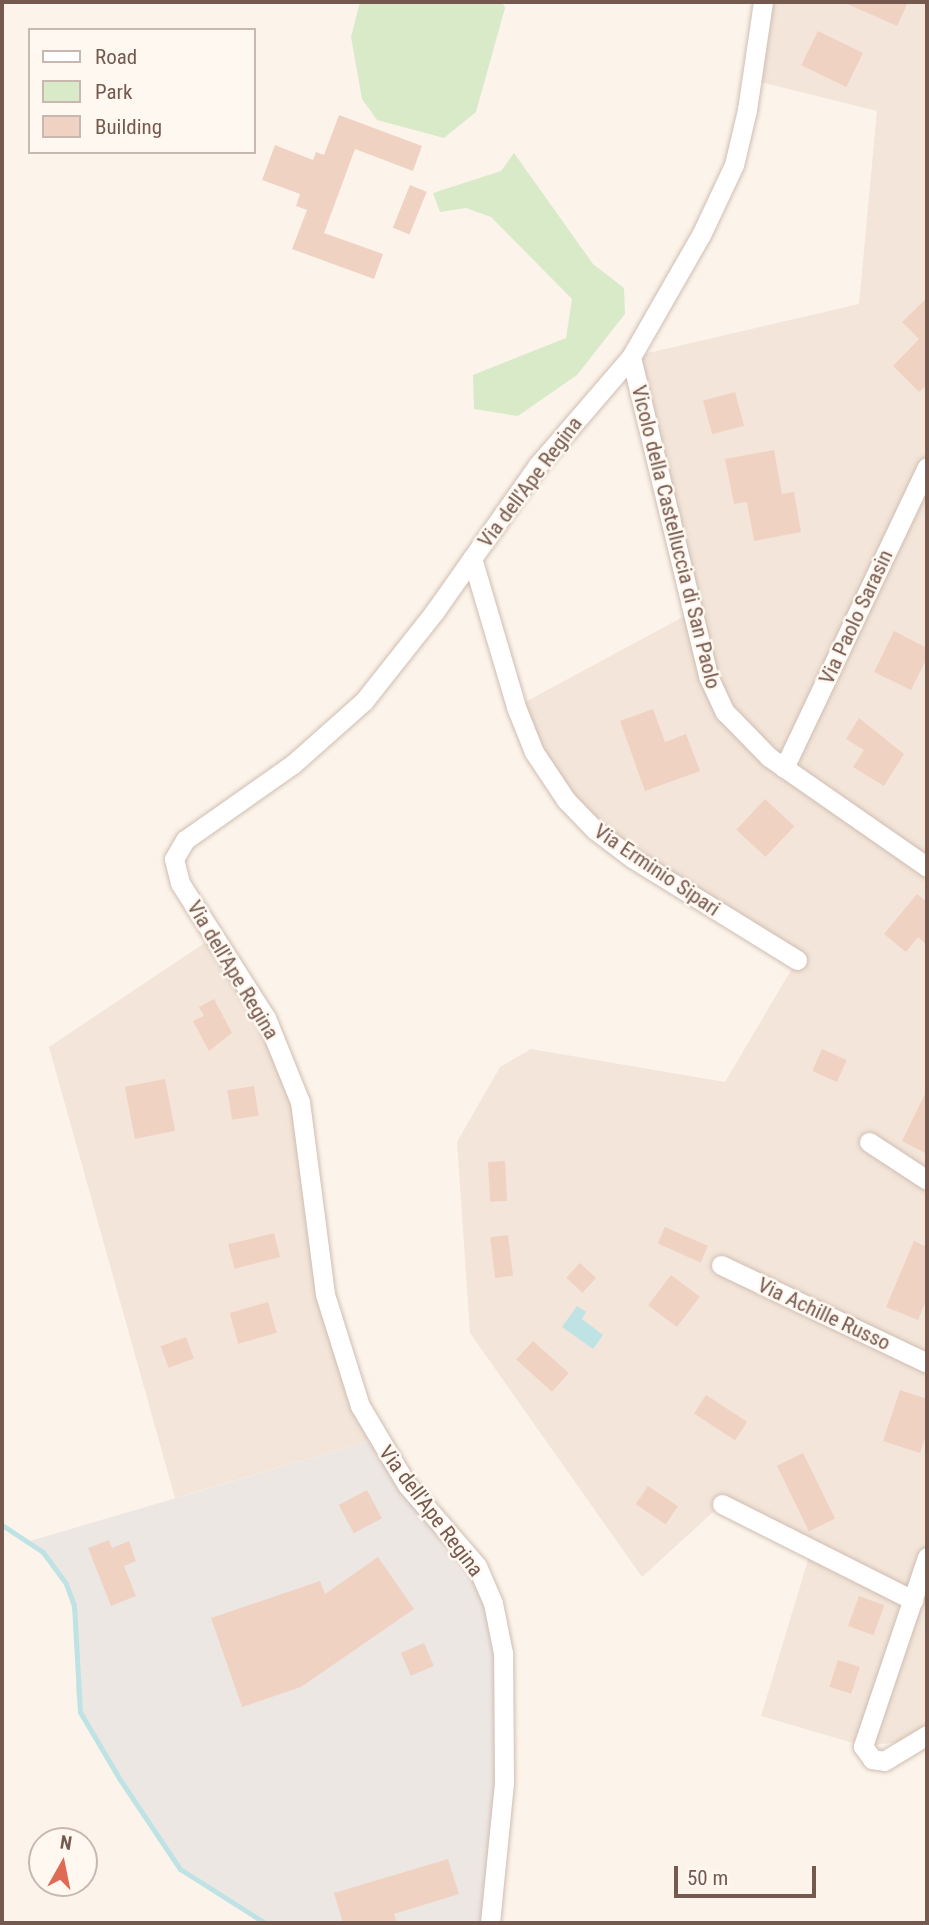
<!DOCTYPE html>
<style>
body{margin:0}
#map{position:relative;width:929px;height:1925px;overflow:hidden;background:#fcf4ea;font-family:"Roboto Condensed",sans-serif}
div>[style]{position:absolute}
.residential>*{inset:0;background:#f3e5d9}
.industrial>*{inset:0;background:#ede7e3}
.green>*{inset:0;background:#d8eac8}
.water>*{inset:0;background:#bfe2e5}
.stream>*{height:5px;margin:-2.5px;padding:0 2.5px;transform-origin:2.5px;border-radius:2.5px;background:#bfe2e5}
.building>*{inset:0;background:#f0d2c3;transform-origin:0 0}
.roads{filter:drop-shadow(0 0 2px #d0bdb2) drop-shadow(0 0 2px #d0bdb2)}
.street>*{height:19px;margin:-9.5px;padding:0 9.5px;transform-origin:9.5px;border-radius:9.5px;background:#fff}
span{translate:-50% -50%;white-space:nowrap;text-align:center;line-height:1.15;-webkit-text-stroke:5px #fef8f1;paint-order:stroke}
.street-label{font-size:21px;color:#76594e}
.frame{position:absolute;inset:0;border:4px solid #76594e;pointer-events:none}
.legend{position:absolute;left:28px;top:28px;width:228px;height:126px;box-sizing:border-box;background:#fef8f1;border:2px solid #c8b8b0;margin:0;padding:9px 12px;list-style:none;font-size:21px;color:#76594e}
.legend li{display:flex;align-items:center;gap:14px;height:35px}
.legend b{width:35px;border:2px solid #c8b8b0}
.north{position:absolute;left:28px;top:1827px;width:70px;height:70px;box-sizing:border-box;background:#fef8f1;border:2px solid #c8b8b0;border-radius:50%;rotate:9deg;font-size:19px;font-weight:700;line-height:28px;text-align:center;color:#76594e}
.north::after{content:'';display:block;margin:auto;width:24px;height:32px;background:#e06b55;clip-path:polygon(50% 0,100% 100%,50% 72%,0 100%)}
.scale{position:absolute;left:674px;top:1866px;width:142px;height:32px;box-sizing:border-box;border:4px solid #76594e;border-top:0;padding-left:9px;font-size:21px;line-height:24px;white-space:nowrap;color:#76594e;-webkit-text-stroke:5px #fef8f1;paint-order:stroke}
</style>
<div id="map">
<div class="residential">
<div style="clip-path:polygon(763px 2px,927px 2px,927px 1745px,919px 1740px,863px 1746px,761px 1716px,811px 1550px,722px 1504px,642px 1577px,470px 1333px,457px 1142px,500px 1067px,531px 1049px,725px 1082px,797px 960px,575px 811px,516px 707px,692px 612px,631px 357px,859px 304px,877px 111px,752px 80px)"></div>
<div style="clip-path:polygon(215px 936px,281px 1052px,317px 1240px,376px 1439px,175px 1498px,49px 1047px)"></div>
</div>
<div class="industrial">
<div style="clip-path:polygon(376px 1439px,469px 1555px,504px 1674px,492px 1923px,263px 1923px,180px 1869px,80px 1712px,76px 1692px,77px 1630px,66px 1584px,30px 1541px)"></div>
</div>
<div class="green">
<div style="clip-path:polygon(360px 2px,502px 2px,505px 8px,476px 112px,444px 138px,377px 120px,362px 99px,351px 37px)"></div>
<div style="clip-path:polygon(514px 153px,593px 264px,624px 288px,625px 314px,577px 375px,518px 416px,474px 409px,473px 375px,566px 338px,572px 299px,491px 217px,466px 208px,440px 212px,433px 193px,501px 171px)"></div>
</div>
<div class="water">
<div style="clip-path:polygon(577px 1306px,586px 1312px,582px 1319px,603px 1335px,593px 1349px,562px 1327px)"></div>
</div>
<div class="stream">
<div style="left:2px;top:1525px;width:49px;rotate:33.4deg"></div>
<div style="left:43px;top:1552px;width:39px;rotate:54deg"></div>
<div style="left:66px;top:1584px;width:22px;rotate:69deg"></div>
<div style="left:74px;top:1605px;width:107px;rotate:86.8deg"></div>
<div style="left:80px;top:1712px;width:77px;rotate:59.4deg"></div>
<div style="left:119px;top:1778px;width:110px;rotate:56.2deg"></div>
<div style="left:180px;top:1869px;width:101px;rotate:32.4deg"></div>
</div>
<div class="building">
<div style="clip-path:polygon(843px 2px,908px 2px,897px 26px)"></div>
<div style="left:818px;top:31px;width:50px;height:38px;rotate:26deg"></div>
<div style="clip-path:polygon(339px 115px,422px 146px,413px 171px,355px 149px,324px 233px,383px 254px,374px 279px,292px 249px,307px 210px,296px 206px,300px 194px,262px 180px,275px 145px,313px 160px,316px 152px,324px 155px)"></div>
<div style="left:410px;top:185px;width:18px;height:46px;rotate:22deg"></div>
<div style="clip-path:polygon(927px 298px,927px 385px,919px 392px,893px 366px,919px 339px,902px 322px)"></div>
<div style="left:735px;top:392px;width:35px;height:33px;rotate:75deg"></div>
<div style="clip-path:polygon(774px 450px,782px 494px,794px 492px,801px 532px,754px 541px,747px 502px,734px 504px,725px 459px)"></div>
<div style="clip-path:polygon(894px 631px,927px 648px,927px 658px,911px 690px,874px 672px)"></div>
<div style="clip-path:polygon(653px 709px,665px 742px,686px 734px,700px 771px,645px 791px,620px 721px)"></div>
<div style="clip-path:polygon(859px 718px,904px 754px,884px 786px,853px 767px,864px 750px,846px 739px)"></div>
<div style="left:765px;top:799px;width:40px;height:42px;rotate:43deg"></div>
<div style="clip-path:polygon(917px 894px,927px 902px,927px 945px,918px 937px,906px 952px,884px 934px)"></div>
<div style="clip-path:polygon(214px 999px,232px 1033px,209px 1051px,193px 1021px,204px 1016px,199px 1007px)"></div>
<div style="left:822px;top:1049px;width:27px;height:24px;rotate:24deg"></div>
<div style="left:165px;top:1079px;width:53px;height:41px;rotate:79deg"></div>
<div style="left:254px;top:1086px;width:30px;height:27px;rotate:81deg"></div>
<div style="clip-path:polygon(927px 1090px,927px 1154px,902px 1141px)"></div>
<div style="left:505px;top:1161px;width:40px;height:17px;rotate:87deg"></div>
<div style="left:665px;top:1227px;width:47px;height:18px;rotate:24deg"></div>
<div style="left:274px;top:1233px;width:25px;height:47px;rotate:76deg"></div>
<div style="left:508px;top:1235px;width:41px;height:18px;rotate:83deg"></div>
<div style="clip-path:polygon(914px 1241px,927px 1247px,927px 1298px,918px 1320px,886px 1307px)"></div>
<div style="left:580px;top:1263px;width:22px;height:20px;rotate:43deg"></div>
<div style="left:671px;top:1275px;width:36px;height:38px;rotate:37deg"></div>
<div style="left:268px;top:1302px;width:32px;height:40px;rotate:74deg"></div>
<div style="left:186px;top:1337px;width:23px;height:27px;rotate:70deg"></div>
<div style="left:533px;top:1341px;width:48px;height:25px;rotate:42deg"></div>
<div style="clip-path:polygon(900px 1390px,927px 1399px,927px 1432px,920px 1453px,883px 1441px)"></div>
<div style="left:706px;top:1395px;width:49px;height:22px;rotate:33deg"></div>
<div style="left:803px;top:1453px;width:73px;height:29px;rotate:64deg"></div>
<div style="left:648px;top:1486px;width:36px;height:22px;rotate:34deg"></div>
<div style="left:367px;top:1490px;width:32px;height:32px;rotate:62deg"></div>
<div style="clip-path:polygon(109px 1540px,112px 1548px,129px 1541px,136px 1561px,124px 1566px,136px 1596px,111px 1606px,88px 1548px)"></div>
<div style="clip-path:polygon(378px 1557px,414px 1609px,301px 1687px,242px 1707px,211px 1618px,320px 1581px,325px 1594px)"></div>
<div style="left:859px;top:1596px;width:27px;height:32px;rotate:20deg"></div>
<div style="left:424px;top:1643px;width:25px;height:25px;rotate:67deg"></div>
<div style="left:838px;top:1660px;width:23px;height:28px;rotate:18deg"></div>
<div style="clip-path:polygon(448px 1859px,459px 1894px,394px 1914px,397px 1923px,343px 1923px,334px 1893px)"></div>
</div>
<div class="roads">
<div class="street">
<div style="left:631px;top:357px;width:328px;rotate:76.4deg"></div>
<div style="left:708px;top:676px;width:40px;rotate:65deg"></div>
<div style="left:725px;top:712px;width:63px;rotate:45.6deg"></div>
<div style="left:769px;top:757px;width:193px;rotate:34.8deg"></div>
<div style="left:472px;top:558px;width:155px;rotate:73.5deg"></div>
<div style="left:516px;top:707px;width:48px;rotate:68.2deg"></div>
<div style="left:534px;top:752px;width:58px;rotate:56.3deg"></div>
<div style="left:566px;top:800px;width:42px;rotate:46deg"></div>
<div style="left:595px;top:830px;width:46px;rotate:37.1deg"></div>
<div style="left:632px;top:858px;width:194px;rotate:31.7deg"></div>
<div style="left:784px;top:768px;width:333px;rotate:-64.6deg"></div>
<div style="left:869px;top:1142px;width:69px;rotate:33.2deg"></div>
<div style="left:721px;top:1265px;width:228px;rotate:25.4deg"></div>
<div style="left:722px;top:1504px;width:214px;rotate:26.7deg"></div>
<div style="left:927px;top:1557px;width:200px;rotate:108.7deg"></div>
<div style="left:863px;top:1746px;width:16px;rotate:55deg"></div>
<div style="left:872px;top:1759px;width:12px;rotate:9deg"></div>
<div style="left:884px;top:1761px;width:50px;rotate:-31.2deg"></div>
<div style="left:490px;top:1923px;width:141px;rotate:-84.3deg"></div>
<div style="left:504px;top:1783px;width:130px;rotate:-90.4deg"></div>
<div style="left:503px;top:1653px;width:51px;rotate:-101.3deg"></div>
<div style="left:493px;top:1603px;width:40px;rotate:-113.4deg"></div>
<div style="left:477px;top:1566px;width:107px;rotate:-130.8deg"></div>
<div style="left:407px;top:1485px;width:92px;rotate:-120.7deg"></div>
<div style="left:360px;top:1406px;width:117px;rotate:-107.4deg"></div>
<div style="left:325px;top:1294px;width:194px;rotate:-97.4deg"></div>
<div style="left:300px;top:1102px;width:91px;rotate:-112deg"></div>
<div style="left:266px;top:1018px;width:160px;rotate:-122.5deg"></div>
<div style="left:180px;top:883px;width:25px;rotate:-104deg"></div>
<div style="left:174px;top:859px;width:22px;rotate:-60deg"></div>
<div style="left:185px;top:840px;width:132px;rotate:-35.1deg"></div>
<div style="left:293px;top:764px;width:95px;rotate:-41.6deg"></div>
<div style="left:364px;top:701px;width:115px;rotate:-51.7deg"></div>
<div style="left:435px;top:611px;width:179px;rotate:-54.8deg"></div>
<div style="left:538px;top:465px;width:143px;rotate:-49.3deg"></div>
<div style="left:631px;top:357px;width:141px;rotate:-60.2deg"></div>
<div style="left:701px;top:235px;width:77px;rotate:-64.8deg"></div>
<div style="left:734px;top:165px;width:57px;rotate:-76.7deg"></div>
<div style="left:747px;top:110px;width:109px;rotate:-81.6deg"></div>
</div>
</div>
<div class="street-label">
<span style="left:530px;top:482px;rotate:-53deg">Via dell'Ape Regina</span>
<span style="left:676px;top:537px;rotate:76deg">Vicolo della Castelluccia di San Paolo</span>
<span style="left:856px;top:617px;rotate:-65deg">Via Paolo Sarasin</span>
<span style="left:657px;top:870px;rotate:34deg">Via Erminio Sipari</span>
<span style="left:233px;top:970px;rotate:59deg">Via dell'Ape Regina</span>
<span style="left:824px;top:1314px;rotate:25deg">Via Achille Russo</span>
<span style="left:431px;top:1511px;rotate:53deg">Via dell'Ape Regina</span>
</div>
<div class="frame"></div>
<ul class="legend">
<li><b style="height:9px;background:#fff"></b>Road</li>
<li><b style="height:19px;background:#d8eac8"></b>Park</li>
<li><b style="height:19px;background:#f0d2c3"></b>Building</li>
</ul>
<div class="north">N</div>
<div class="scale">50 m</div>
</div>
